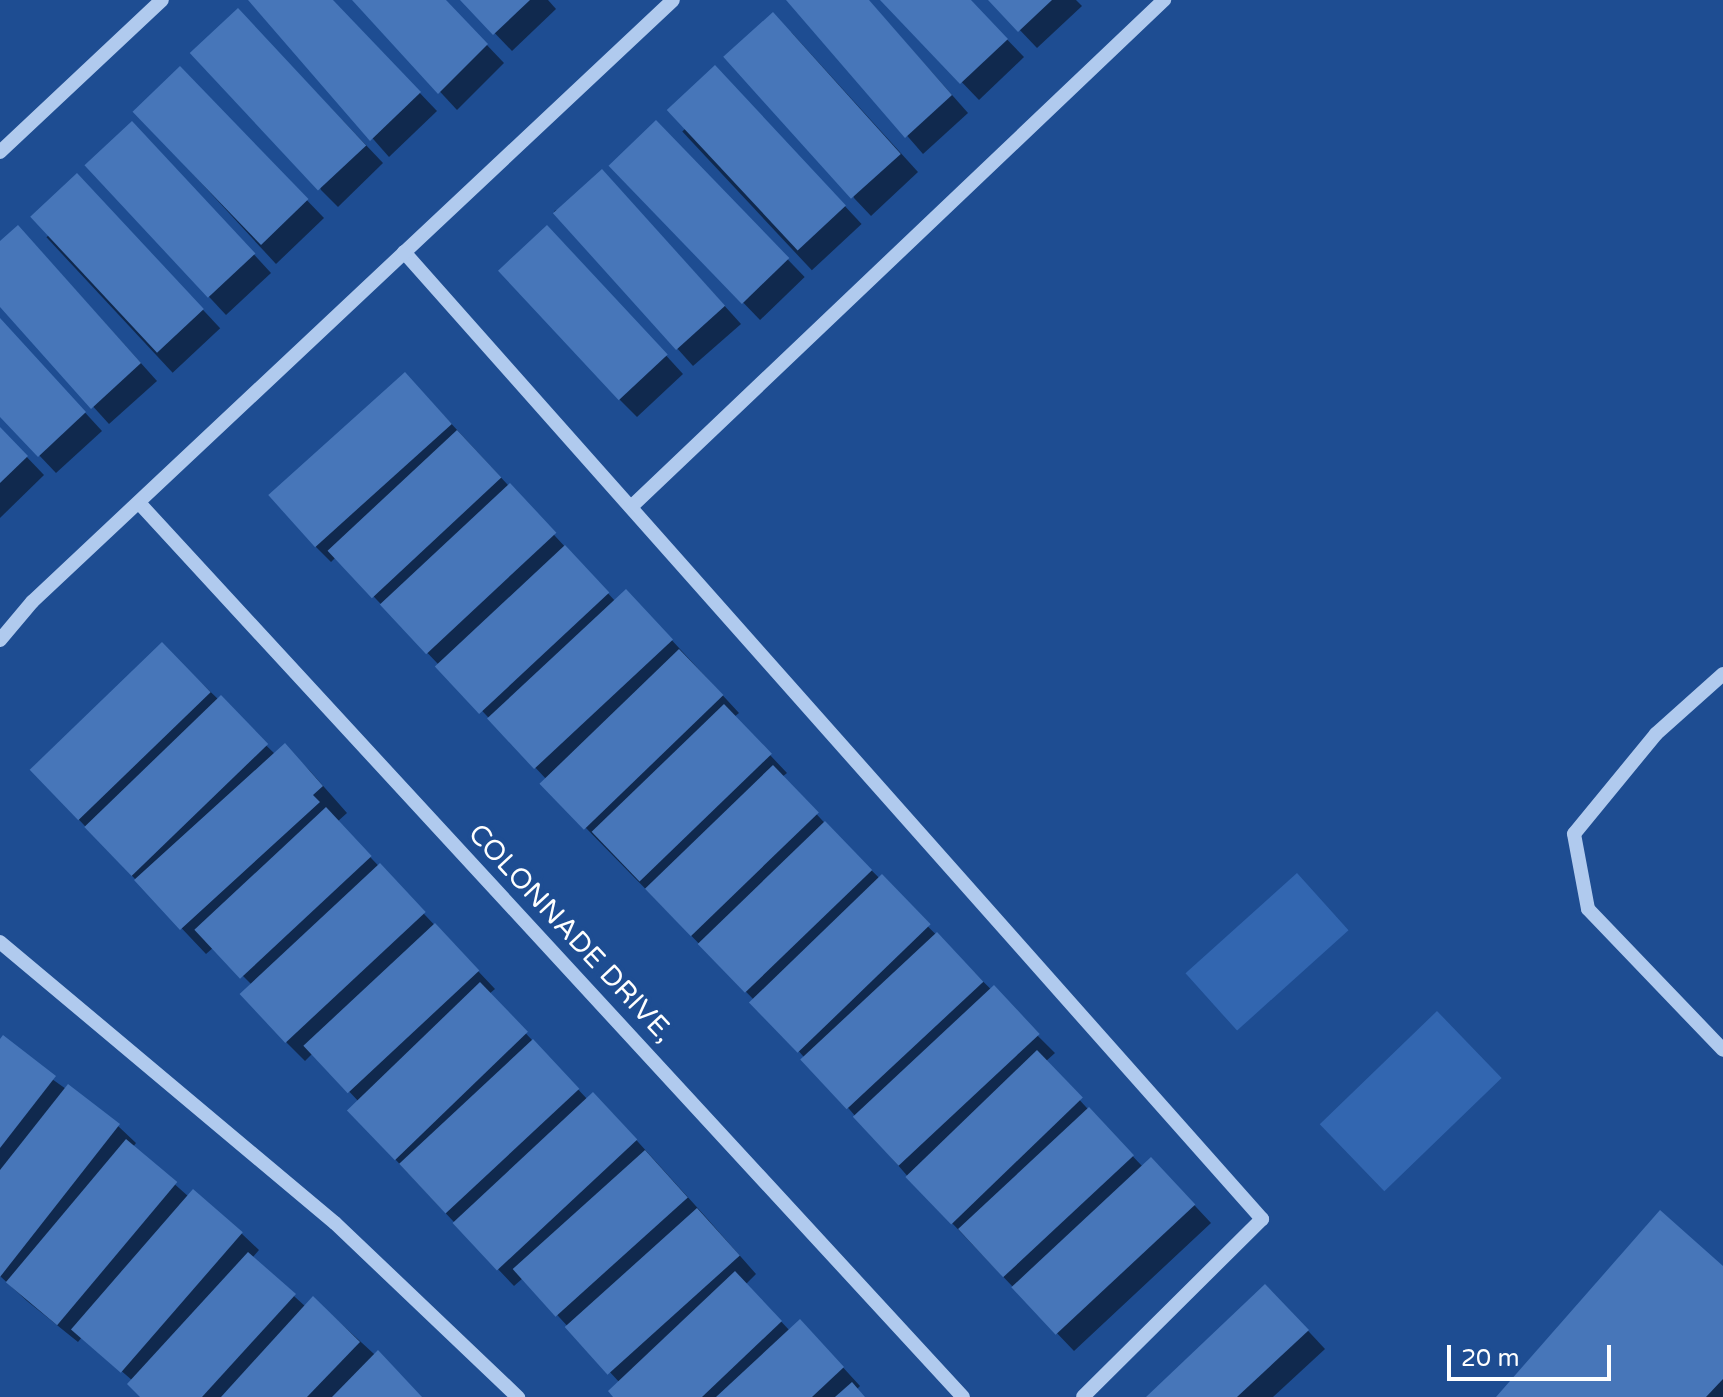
<!DOCTYPE html>
<style>
body{margin:0}
#map{position:relative;width:1723px;height:1397px;overflow:hidden;background:#1e4d92;font-family:"Varela Round",sans-serif}
div>[style]{position:absolute}
.green>*{inset:0;background:#3266b0;transform-origin:0 0}
.shadow>*{inset:0;background:#0007;transform-origin:0 0}
.building>*{inset:0;background:#4776b9;transform-origin:0 0}
.minor>*{height:14px;margin:-7px;padding:0 7px;transform-origin:7px;border-radius:7px;background:#b0caee}
span{translate:-50% -50%;white-space:nowrap;text-align:center;line-height:1.15;-webkit-text-stroke:8px #1e4d92;paint-order:stroke}
.street-label{font-size:28px;color:#fff}
.scale{position:absolute;left:1447px;top:1345px;width:164px;height:36px;box-sizing:border-box;border:4px solid #fff;border-top:0;padding-left:10px;font-size:24px;line-height:28px;white-space:nowrap;color:#fff;-webkit-text-stroke:6px #1e4d92;paint-order:stroke}
</style>
<div id="map">
<div class="green">
<div style="left:1297px;top:873px;width:77px;height:150px;rotate:48deg"></div>
<div style="left:1437px;top:1011px;width:93px;height:163px;rotate:46deg"></div>
</div>
<div class="shadow">
<div style="clip-path:polygon(251px 0,331px 0,437px 111px,389px 157px)"></div>
<div style="clip-path:polygon(355px 0,444px 0,504px 63px,457px 110px)"></div>
<div style="clip-path:polygon(463px 0,548px 0,556px 9px,512px 51px)"></div>
<div style="clip-path:polygon(789px 0,868px 0,968px 113px,923px 154px)"></div>
<div style="clip-path:polygon(883px 0,969px 0,1024px 57px,979px 100px)"></div>
<div style="clip-path:polygon(991px 0,1076px 0,1082px 6px,1037px 48px)"></div>
<div style="clip-path:polygon(255px 28px,383px 163px,338px 207px,321px 190px)"></div>
<div style="clip-path:polygon(791px 32px,918px 172px,871px 216px,854px 198px)"></div>
<div style="left:732px;top:85px;width:190px;height:68px;rotate:47deg"></div>
<div style="clip-path:polygon(197px 86px,324px 218px,276px 264px,135px 111px)"></div>
<div style="left:656px;top:123px;width:214px;height:62px;rotate:46deg"></div>
<div style="clip-path:polygon(150px 141px,271px 273px,226px 315px,86px 165px)"></div>
<div style="clip-path:polygon(619px 189px,741px 324px,693px 366px,554px 211px)"></div>
<div style="left:94px;top:193px;width:185px;height:65px;rotate:47deg"></div>
<div style="clip-path:polygon(0 244px,35px 245px,157px 381px,109px 424px,0 304px)"></div>
<div style="clip-path:polygon(565px 245px,683px 374px,637px 417px,619px 399px)"></div>
<div style="clip-path:polygon(0 320px,102px 431px,56px 473px,0 414px)"></div>
<div style="clip-path:polygon(422px 392px,616px 602px,644px 610px,739px 713px,734px 717px,787px 773px,782px 777px,834px 833px,1055px 1053px,1045px 1062px,1096px 1118px,1143px 1167px,1168px 1177px,1211px 1223px,1074px 1351px,910px 1179px,756px 1002px,543px 784px,547px 780px,438px 664px,336px 557px,331px 562px,313px 544px)"></div>
<div style="clip-path:polygon(0 429px,44px 475px,0 518px)"></div>
<div style="clip-path:polygon(162px 645px,275px 754px,285px 746px,310px 771px,347px 813px,337px 822px,495px 989px,489px 994px,588px 1100px,611px 1112px,704px 1215px,756px 1274px,746px 1284px,790px 1331px,817px 1339px,860px 1386px,856px 1390px,864px 1397px,616px 1397px,620px 1383px,523px 1278px,514px 1286px,497px 1268px,351px 1112px,360px 1103px,313px 1053px,305px 1061px,287px 1043px,253px 986px,214px 947px,206px 954px,31px 769px)"></div>
<div style="clip-path:polygon(0 1042px,118px 1126px,136px 1143px,133px 1147px,189px 1197px,241px 1233px,259px 1250px,252px 1258px,306px 1307px,314px 1299px,421px 1397px,142px 1397px,133px 1381px,82px 1337px,78px 1342px,27px 1301px,0 1276px)"></div>
<div style="clip-path:polygon(1723px 1268px,1723px 1397px,1498px 1397px)"></div>
<div style="clip-path:polygon(1283px 1304px,1325px 1349px,1273px 1397px,1149px 1397px)"></div>
</div>
<div class="building">
<div style="clip-path:polygon(248px 0,333px 0,421px 92px,370px 141px)"></div>
<div style="clip-path:polygon(352px 0,446px 0,488px 44px,438px 94px)"></div>
<div style="clip-path:polygon(460px 0,530px 0,493px 35px)"></div>
<div style="clip-path:polygon(786px 0,869px 0,952px 95px,905px 138px)"></div>
<div style="clip-path:polygon(880px 0,971px 0,1008px 39px,960px 84px)"></div>
<div style="clip-path:polygon(988px 0,1052px 0,1018px 32px)"></div>
<div style="left:238px;top:8px;width:188px;height:66px;rotate:47deg"></div>
<div style="left:773px;top:12px;width:191px;height:67px;rotate:48deg"></div>
<div style="left:715px;top:65px;width:192px;height:66px;rotate:47deg"></div>
<div style="left:180px;top:66px;width:185px;height:66px;rotate:46deg"></div>
<div style="left:656px;top:120px;width:192px;height:66px;rotate:46deg"></div>
<div style="left:132px;top:121px;width:181px;height:65px;rotate:47deg"></div>
<div style="left:602px;top:169px;width:184px;height:66px;rotate:48deg"></div>
<div style="left:77px;top:173px;width:186px;height:64px;rotate:47deg"></div>
<div style="clip-path:polygon(18px 225px,141px 363px,91px 409px,0 307px,0 241px)"></div>
<div style="left:547px;top:225px;width:177px;height:67px;rotate:47deg"></div>
<div style="clip-path:polygon(0 318px,86px 412px,38px 457px,0 417px)"></div>
<div style="left:405px;top:372px;width:70px;height:184px;rotate:48deg"></div>
<div style="clip-path:polygon(0 427px,28px 456px,0 483px)"></div>
<div style="left:457px;top:430px;width:65px;height:177px;rotate:47deg"></div>
<div style="left:510px;top:483px;width:68px;height:178px;rotate:47deg"></div>
<div style="left:565px;top:545px;width:65px;height:178px;rotate:47deg"></div>
<div style="left:626px;top:589px;width:69px;height:190px;rotate:47deg"></div>
<div style="left:162px;top:642px;width:70px;height:184px;rotate:46deg"></div>
<div style="left:679px;top:649px;width:64px;height:194px;rotate:46deg"></div>
<div style="left:221px;top:695px;width:68px;height:190px;rotate:46deg"></div>
<div style="left:724px;top:704px;width:69px;height:184px;rotate:46deg"></div>
<div style="clip-path:polygon(285px 743px,323px 786px,313px 795px,320px 802px,180px 930px,134px 880px)"></div>
<div style="left:773px;top:765px;width:66px;height:178px;rotate:46deg"></div>
<div style="left:326px;top:807px;width:67px;height:180px;rotate:47deg"></div>
<div style="left:825px;top:821px;width:68px;height:177px;rotate:46deg"></div>
<div style="left:380px;top:863px;width:67px;height:192px;rotate:47deg"></div>
<div style="left:882px;top:874px;width:70px;height:185px;rotate:46deg"></div>
<div style="left:435px;top:923px;width:65px;height:180px;rotate:47deg"></div>
<div style="left:937px;top:932px;width:68px;height:187px;rotate:47deg"></div>
<div style="left:480px;top:982px;width:69px;height:185px;rotate:46deg"></div>
<div style="left:994px;top:985px;width:67px;height:193px;rotate:47deg"></div>
<div style="clip-path:polygon(3px 1035px,56px 1076px,0 1148px,0 1039px)"></div>
<div style="left:533px;top:1039px;width:68px;height:183px;rotate:47deg"></div>
<div style="left:1037px;top:1050px;width:66px;height:183px;rotate:46deg"></div>
<div style="clip-path:polygon(68px 1084px,120px 1124px,0 1277px,0 1170px)"></div>
<div style="left:593px;top:1092px;width:65px;height:192px;rotate:47deg"></div>
<div style="left:1089px;top:1107px;width:66px;height:179px;rotate:47deg"></div>
<div style="left:126px;top:1139px;width:67px;height:187px;rotate:40deg"></div>
<div style="left:645px;top:1150px;width:64px;height:178px;rotate:48deg"></div>
<div style="left:1151px;top:1157px;width:65px;height:191px;rotate:47deg"></div>
<div style="left:193px;top:1189px;width:66px;height:186px;rotate:41deg"></div>
<div style="left:697px;top:1208px;width:64px;height:178px;rotate:48deg"></div>
<div style="clip-path:polygon(1660px 1210px,1723px 1266px,1723px 1379px,1706px 1397px,1496px 1397px)"></div>
<div style="clip-path:polygon(248px 1252px,296px 1294px,202px 1397px,140px 1397px,127px 1384px)"></div>
<div style="clip-path:polygon(735px 1271px,782px 1321px,702px 1397px,613px 1397px,608px 1391px)"></div>
<div style="clip-path:polygon(1265px 1284px,1309px 1330px,1237px 1397px,1146px 1397px)"></div>
<div style="clip-path:polygon(313px 1296px,360px 1342px,307px 1397px,221px 1397px)"></div>
<div style="clip-path:polygon(800px 1319px,844px 1367px,812px 1397px,716px 1397px)"></div>
<div style="clip-path:polygon(378px 1350px,422px 1397px,332px 1397px)"></div>
<div style="clip-path:polygon(852px 1382px,865px 1397px,835px 1397px)"></div>
</div>
<div class="minor">
<div style="left:0;top:152px;width:222px;rotate:-43.2deg"></div>
<div style="left:404px;top:252px;width:1293px;rotate:48.42deg"></div>
<div style="left:1262px;top:1219px;width:252px;rotate:135.2deg"></div>
<div style="left:141px;top:505px;width:1213px;rotate:47.34deg"></div>
<div style="left:631px;top:507px;width:736px;rotate:-43.57deg"></div>
<div style="left:0;top:640px;width:50px;rotate:-49.9deg"></div>
<div style="left:32px;top:602px;width:879px;rotate:-43.2deg"></div>
<div style="left:1723px;top:674px;width:90px;rotate:138.2deg"></div>
<div style="left:1656px;top:734px;width:129px;rotate:129.4deg"></div>
<div style="left:1574px;top:834px;width:76px;rotate:79.4deg"></div>
<div style="left:1588px;top:909px;width:195px;rotate:46.2deg"></div>
<div style="left:0;top:942px;width:437px;rotate:40deg"></div>
<div style="left:335px;top:1223px;width:253px;rotate:43.6deg"></div>
</div>
<div class="street-label">
<span style="left:571px;top:933px;rotate:47deg">COLONNADE DRIVE,</span>
</div>
<div class="scale">20 m</div>
</div>
